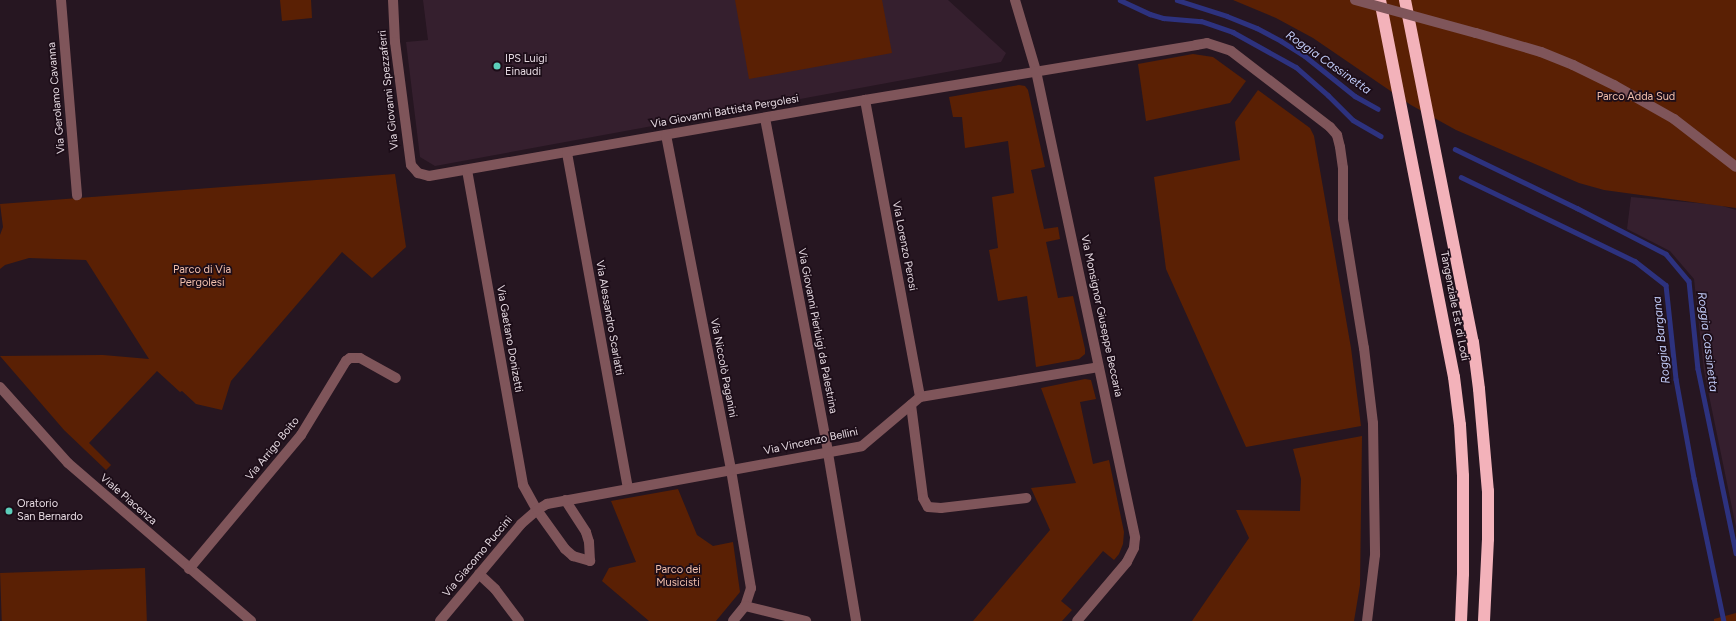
<!DOCTYPE html>
<meta charset="utf-8">
<style>
body{margin:0}
#map{position:relative;width:1736px;height:621px;overflow:hidden;background:#261621;font-family:Figtree,sans-serif}
div>[style]{position:absolute}
.built>*{inset:0;background:#351f2e}
.green>*{inset:0;background:#5a2004;transform-origin:0 0}
.stream>*{height:4.5px;margin:-2.25px;padding:0 2.25px;transform-origin:2.25px;border-radius:2.25px;background:#2d327f}
.minor>*{height:10px;margin:-5px;padding:0 5px;transform-origin:5px;border-radius:5px;background:#7f555a}
.highway>*{height:12px;margin:-6px;padding:0 6px;transform-origin:6px;border-radius:6px;background:#f3b2ba}
.minor-bridge>*{height:10px;margin:-5px;padding:0 5px;transform-origin:5px;border-radius:5px;background:#7f555a}
.dots>*{width:11px;height:11px;translate:-50% -50%;box-sizing:border-box;border:2px solid #1c0d18;border-radius:50%}
span{translate:-50% -50%;white-space:nowrap;text-align:center;line-height:1.15;-webkit-text-stroke:3.5px #1c0d18;paint-order:stroke}
.poi-label{font-size:11px;color:#e5d9e1}
.left{translate:0 -50%;text-align:left}
.street-label{font-size:11px;color:#e5d9e1}
.park-label{font-size:11px;color:#f0beab}
.water-label{font-size:12px;color:#c0caf6;font-style:italic}
</style>
<div id="map">
<div class="built">
<div style="clip-path:polygon(423px 0,948px 0,1006px 53px,1001px 62px,435px 166px,420px 157px,406px 42px,428px 40px)"></div>
<div style="clip-path:polygon(1631px 197px,1719px 205px,1736px 210px,1736px 527px,1704px 371px,1694px 279px,1670px 251px,1627px 229px)"></div>
</div>
<div class="green">
<div style="clip-path:polygon(280px 0,311px 0,312px 18px,282px 21px)"></div>
<div style="clip-path:polygon(735px 0,882px 0,892px 53px,749px 79px)"></div>
<div style="clip-path:polygon(1233px 0,1736px 0,1736px 208px,1604px 190px,1579px 183px,1456px 130px,1411px 105px,1313px 38px,1276px 18px)"></div>
<div style="clip-path:polygon(1193px 54px,1213px 57px,1246px 81px,1230px 103px,1146px 121px,1138px 64px)"></div>
<div style="clip-path:polygon(1019px 85px,1025px 86px,1028px 90px,1045px 167px,1031px 170px,1044px 229px,1058px 227px,1060px 239px,1046px 242px,1058px 298px,1073px 296px,1085px 349px,1085px 354px,1079px 359px,1036px 367px,1027px 296px,998px 301px,989px 250px,998px 248px,992px 197px,1014px 193px,1008px 141px,965px 148px,962px 117px,953px 117px,949px 97px)"></div>
<div style="clip-path:polygon(1258px 90px,1310px 128px,1314px 136px,1351px 348px,1361px 426px,1246px 447px,1166px 269px,1154px 177px,1240px 160px,1235px 122px)"></div>
<div style="clip-path:polygon(395px 174px,406px 247px,372px 278px,342px 252px,231px 381px,222px 410px,196px 404px,182px 391px,180px 392px,157px 371px,89px 443px,111px 465px,106px 470px,64px 430px,0 356px,103px 355px,149px 359px,86px 260px,29px 258px,5px 265px,0 269px,0 235px,3px 227px,0 204px)"></div>
<div style="clip-path:polygon(1085px 379px,1091px 380px,1096px 399px,1080px 402px,1093px 464px,1109px 460px,1124px 532px,1123px 544px,1119px 554px,1114px 560px,1103px 551px,1061px 601px,1072px 610px,1062px 621px,973px 621px,1050px 530px,1031px 488px,1076px 483px,1041px 388px)"></div>
<div style="clip-path:polygon(1362px 436px,1360px 585px,1354px 621px,1192px 621px,1249px 538px,1236px 510px,1300px 511px,1301px 479px,1293px 449px)"></div>
<div style="clip-path:polygon(678px 489px,697px 535px,713px 546px,733px 542px,740px 592px,716px 621px,649px 621px,602px 581px,609px 568px,636px 562px,611px 501px)"></div>
<div style="left:145px;top:568px;width:53px;height:145px;rotate:88deg"></div>
<div style="clip-path:polygon(1736px 613px,1736px 621px,1714px 621px,1714px 619px)"></div>
</div>
<div class="stream">
<div style="left:1120px;top:0;width:33px;rotate:25deg"></div>
<div style="left:1150px;top:14px;width:14px;rotate:17deg"></div>
<div style="left:1163px;top:18px;width:38px;rotate:5deg"></div>
<div style="left:1201px;top:21px;width:34px;rotate:19deg"></div>
<div style="left:1233px;top:32px;width:72px;rotate:29.1deg"></div>
<div style="left:1296px;top:67px;width:43px;rotate:41.2deg"></div>
<div style="left:1328px;top:95px;width:35px;rotate:45deg"></div>
<div style="left:1353px;top:120px;width:32px;rotate:30deg"></div>
<div style="left:1177px;top:0;width:52px;rotate:17.7deg"></div>
<div style="left:1227px;top:16px;width:32px;rotate:22deg"></div>
<div style="left:1257px;top:28px;width:27px;rotate:28deg"></div>
<div style="left:1281px;top:41px;width:28px;rotate:32deg"></div>
<div style="left:1305px;top:56px;width:64px;rotate:38.7deg"></div>
<div style="left:1355px;top:96px;width:26px;rotate:29deg"></div>
<div style="left:1455px;top:149px;width:136px;rotate:25.8deg"></div>
<div style="left:1577px;top:208px;width:100px;rotate:27.3deg"></div>
<div style="left:1666px;top:254px;width:35px;rotate:50deg"></div>
<div style="left:1689px;top:281px;width:88px;rotate:84.2deg"></div>
<div style="left:1698px;top:369px;width:188px;rotate:78.3deg"></div>
<div style="left:1461px;top:177px;width:193px;rotate:25.8deg"></div>
<div style="left:1635px;top:261px;width:39px;rotate:38deg"></div>
<div style="left:1666px;top:285px;width:95px;rotate:83.9deg"></div>
<div style="left:1676px;top:379px;width:101px;rotate:79.7deg"></div>
<div style="left:1694px;top:478px;width:146px;rotate:78.2deg"></div>
</div>
<div class="minor">
<div style="left:61px;top:0;width:196px;rotate:85.3deg"></div>
<div style="left:393px;top:0;width:42px;rotate:87.3deg"></div>
<div style="left:395px;top:42px;width:124px;rotate:82.6deg"></div>
<div style="left:411px;top:165px;width:11px;rotate:49deg"></div>
<div style="left:418px;top:173px;width:11px;rotate:15deg"></div>
<div style="left:429px;top:176px;width:443px;rotate:-9.9deg"></div>
<div style="left:865px;top:100px;width:336px;rotate:-9.4deg"></div>
<div style="left:1196px;top:45px;width:11px;rotate:-10deg"></div>
<div style="left:1207px;top:43px;width:25px;rotate:18deg"></div>
<div style="left:1231px;top:51px;width:125px;rotate:37.5deg"></div>
<div style="left:1330px;top:127px;width:11px;rotate:49deg"></div>
<div style="left:1337px;top:135px;width:12px;rotate:76deg"></div>
<div style="left:1340px;top:147px;width:21px;rotate:82deg"></div>
<div style="left:1343px;top:168px;width:51px;rotate:90deg"></div>
<div style="left:1343px;top:219px;width:131px;rotate:80.8deg"></div>
<div style="left:1364px;top:348px;width:76px;rotate:83.2deg"></div>
<div style="left:1373px;top:423px;width:132px;rotate:89.1deg"></div>
<div style="left:1375px;top:555px;width:66px;rotate:96.9deg"></div>
<div style="left:1015px;top:0;width:74px;rotate:73.5deg"></div>
<div style="left:1036px;top:71px;width:477px;rotate:78deg"></div>
<div style="left:1135px;top:538px;width:10px;rotate:96deg"></div>
<div style="left:1134px;top:548px;width:16px;rotate:117deg"></div>
<div style="left:1127px;top:562px;width:77px;rotate:130.3deg"></div>
<div style="left:1476px;top:33px;width:68px;rotate:16.3deg"></div>
<div style="left:1541px;top:52px;width:35px;rotate:22deg"></div>
<div style="left:1573px;top:65px;width:46px;rotate:26deg"></div>
<div style="left:1614px;top:85px;width:69px;rotate:29.5deg"></div>
<div style="left:1674px;top:119px;width:78px;rotate:37.7deg"></div>
<div style="left:865px;top:100px;width:302px;rotate:79.5deg"></div>
<div style="left:765px;top:118px;width:341px;rotate:79.3deg"></div>
<div style="left:828px;top:453px;width:170px;rotate:80.5deg"></div>
<div style="left:666px;top:135px;width:341px;rotate:79deg"></div>
<div style="left:731px;top:470px;width:120px;rotate:80.4deg"></div>
<div style="left:751px;top:588px;width:19px;rotate:108deg"></div>
<div style="left:745px;top:606px;width:19px;rotate:129deg"></div>
<div style="left:567px;top:153px;width:341px;rotate:79.7deg"></div>
<div style="left:467px;top:170px;width:320px;rotate:79.9deg"></div>
<div style="left:523px;top:485px;width:29px;rotate:61deg"></div>
<div style="left:537px;top:510px;width:48px;rotate:54.3deg"></div>
<div style="left:565px;top:549px;width:11px;rotate:41deg"></div>
<div style="left:573px;top:556px;width:18px;rotate:16deg"></div>
<div style="left:590px;top:561px;width:19px;rotate:-93deg"></div>
<div style="left:589px;top:542px;width:10px;rotate:-107deg"></div>
<div style="left:586px;top:532px;width:38px;rotate:-123deg"></div>
<div style="left:0;top:387px;width:102px;rotate:48.2deg"></div>
<div style="left:68px;top:463px;width:242px;rotate:40.8deg"></div>
<div style="left:911px;top:405px;width:94px;rotate:82.6deg"></div>
<div style="left:923px;top:498px;width:10px;rotate:61deg"></div>
<div style="left:928px;top:507px;width:13px;rotate:4deg"></div>
<div style="left:941px;top:508px;width:86px;rotate:-6.7deg"></div>
<div style="left:189px;top:569px;width:175px;rotate:-50.1deg"></div>
<div style="left:301px;top:435px;width:87px;rotate:-58.7deg"></div>
<div style="left:346px;top:361px;width:5px;rotate:-37deg"></div>
<div style="left:350px;top:358px;width:10px"></div>
<div style="left:360px;top:358px;width:41px;rotate:29.1deg"></div>
<div style="left:479px;top:574px;width:22px;rotate:43deg"></div>
<div style="left:495px;top:589px;width:40px;rotate:53deg"></div>
<div style="left:745px;top:606px;width:63px;rotate:13.8deg"></div>
<div style="left:440px;top:621px;width:126px;rotate:-50.1deg"></div>
<div style="left:521px;top:524px;width:21px;rotate:-41deg"></div>
<div style="left:537px;top:510px;width:12px;rotate:-31deg"></div>
<div style="left:547px;top:504px;width:320px;rotate:-10.4deg"></div>
<div style="left:862px;top:446px;width:76px;rotate:-40.2deg"></div>
<div style="left:920px;top:397px;width:181px;rotate:-9.5deg"></div>
</div>
<div class="highway">
<div style="left:1380px;top:0;width:384px;rotate:78.9deg"></div>
<div style="left:1454px;top:377px;width:48px;rotate:82.9deg"></div>
<div style="left:1460px;top:425px;width:51px;rotate:86.6deg"></div>
<div style="left:1463px;top:476px;width:98px;rotate:90deg"></div>
<div style="left:1463px;top:574px;width:47px;rotate:92.4deg"></div>
<div style="left:1405px;top:0;width:349px;rotate:78.8deg"></div>
<div style="left:1473px;top:342px;width:47px;rotate:82.7deg"></div>
<div style="left:1479px;top:389px;width:102px;rotate:85deg"></div>
<div style="left:1488px;top:491px;width:48px;rotate:90deg"></div>
<div style="left:1488px;top:539px;width:82px;rotate:92.8deg"></div>
</div>
<div class="minor-bridge">
<div style="left:1355px;top:0;width:125px;rotate:15.3deg"></div>
</div>
<div class="dots">
<div style="left:497px;top:66px;background:#5cceba"></div>
<div style="left:9px;top:511px;background:#5cceba"></div>
</div>
<div class="poi-label">
<span class="left" style="left:505px;top:66px">IPS Luigi<br>Einaudi</span>
<span class="left" style="left:17px;top:511px">Oratorio<br>San Bernardo</span>
</div>
<div class="street-label">
<span style="left:389px;top:90px;rotate:-96deg">Via Giovanni Spezzaferri</span>
<span style="left:57px;top:98px;rotate:-95deg">Via Gerolamo Cavanna</span>
<span style="left:725px;top:112px;rotate:-10deg">Via Giovanni Battista Pergolesi</span>
<span style="left:904px;top:246px;rotate:79deg">Via Lorenzo Perosi</span>
<span style="left:1454px;top:306px;rotate:79deg">Tangenziale Est di Lodi</span>
<span style="left:1101px;top:316px;rotate:78deg">Via Monsignor Giuseppe Beccaria</span>
<span style="left:609px;top:318px;rotate:80deg">Via Alessandro Scarlatti</span>
<span style="left:817px;top:331px;rotate:79deg">Via Giovanni Pierluigi da Palestrina</span>
<span style="left:509px;top:339px;rotate:80deg">Via Gaetano Donizetti</span>
<span style="left:723px;top:368px;rotate:79deg">Via Niccolò Paganini</span>
<span style="left:811px;top:442px;rotate:-12deg">Via Vincenzo Bellini</span>
<span style="left:273px;top:449px;rotate:-51deg">Via Arrigo Boito</span>
<span style="left:128px;top:500px;rotate:41deg">Viale Piacenza</span>
<span style="left:478px;top:557px;rotate:-50deg">Via Giacomo Puccini</span>
</div>
<div class="park-label">
<span style="left:1636px;top:97px">Parco Adda Sud</span>
<span style="left:202px;top:277px">Parco di Via<br>Pergolesi</span>
<span style="left:678px;top:577px">Parco dei<br>Musicisti</span>
</div>
<div class="water-label">
<span style="left:1328px;top:63px;rotate:35deg">Roggia Cassinetta</span>
<span style="left:1662px;top:340px;rotate:-96deg">Roggia Bargana</span>
<span style="left:1707px;top:342px;rotate:83deg">Roggia Cassinetta</span>
</div>
</div>
